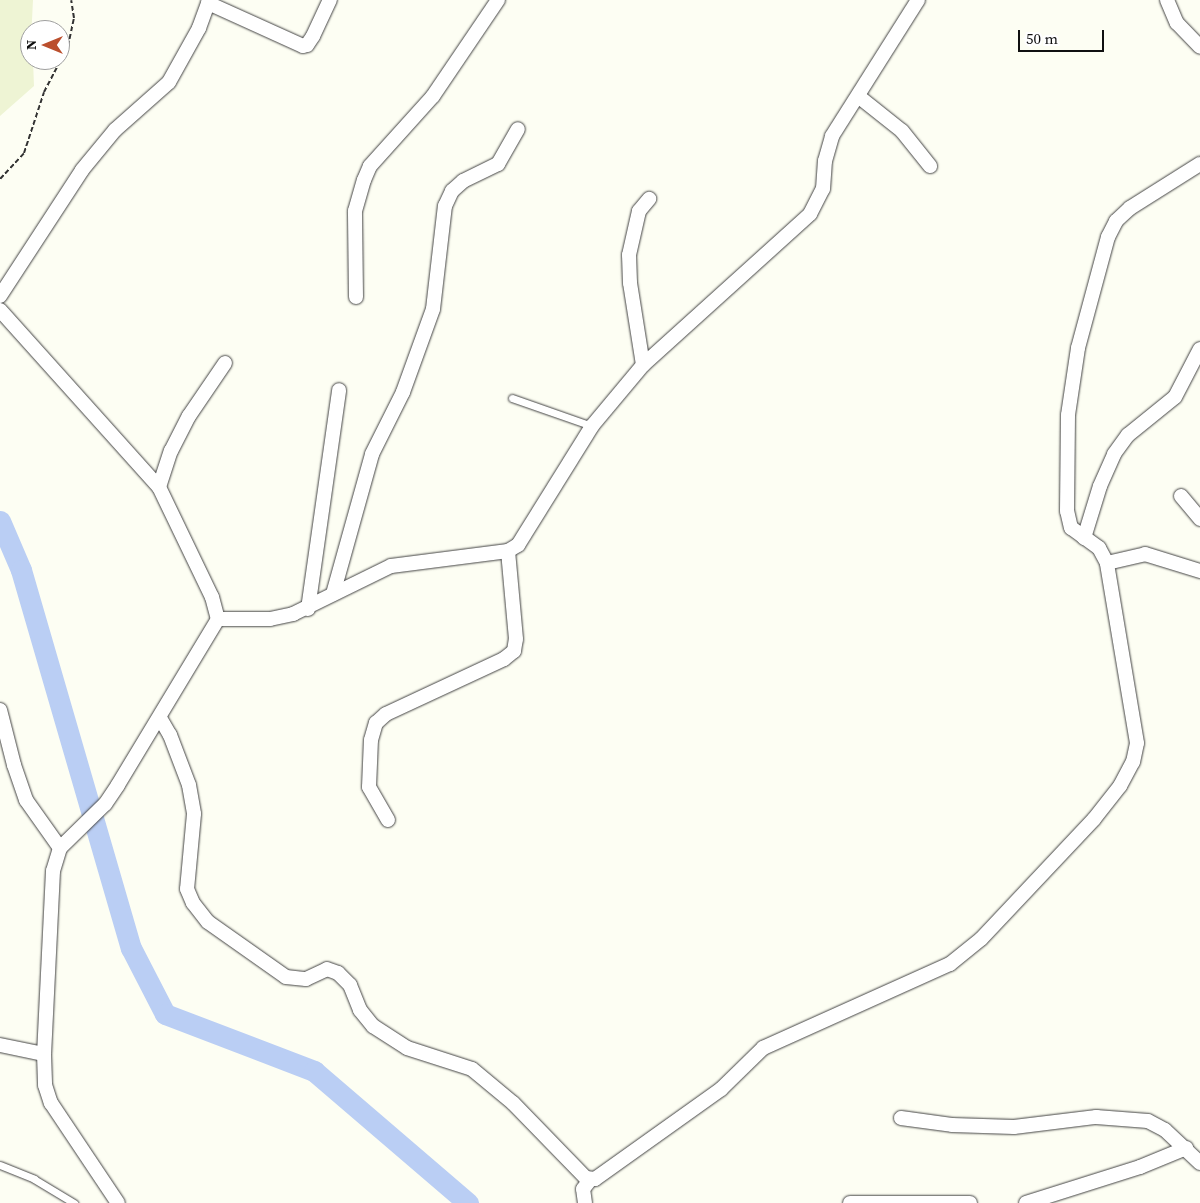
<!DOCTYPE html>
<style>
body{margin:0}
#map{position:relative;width:1200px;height:1203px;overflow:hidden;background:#fdfef3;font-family:"Source Serif 4",serif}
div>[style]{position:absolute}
.farmland>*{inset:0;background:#eef4d4}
.river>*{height:21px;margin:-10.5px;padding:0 10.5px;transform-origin:10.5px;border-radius:10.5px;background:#bacef4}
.path>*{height:2px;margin-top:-1px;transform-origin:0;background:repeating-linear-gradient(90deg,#323232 0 5px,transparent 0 7.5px)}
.roads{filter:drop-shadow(0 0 1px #434343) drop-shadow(0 0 1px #434343)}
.service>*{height:7px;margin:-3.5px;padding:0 3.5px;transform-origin:3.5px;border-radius:3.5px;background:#fff}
.minor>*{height:14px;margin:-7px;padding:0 7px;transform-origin:7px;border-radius:7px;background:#fff}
span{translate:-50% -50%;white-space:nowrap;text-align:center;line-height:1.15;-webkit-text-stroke:5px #fff;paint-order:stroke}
.north{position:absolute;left:20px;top:20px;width:50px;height:50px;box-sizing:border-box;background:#fff;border:1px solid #9f9f9f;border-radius:50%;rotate:270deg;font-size:14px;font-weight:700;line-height:20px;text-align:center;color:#101010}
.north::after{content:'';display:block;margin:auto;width:18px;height:22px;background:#bb4f2d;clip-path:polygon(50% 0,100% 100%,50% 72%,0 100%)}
.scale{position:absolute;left:1018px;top:30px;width:86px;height:22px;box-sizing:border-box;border:2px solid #101010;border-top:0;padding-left:6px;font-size:15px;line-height:18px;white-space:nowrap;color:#101010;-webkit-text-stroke:4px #fff;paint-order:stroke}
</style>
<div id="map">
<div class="farmland">
<div style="clip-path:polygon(0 0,33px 0,30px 60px,33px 60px,34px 86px,0 116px)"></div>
</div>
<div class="river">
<div style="left:0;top:521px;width:53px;rotate:66.8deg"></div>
<div style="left:21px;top:570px;width:394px;rotate:73.8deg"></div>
<div style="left:131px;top:948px;width:74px;rotate:62.7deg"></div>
<div style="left:165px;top:1014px;width:160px;rotate:20.9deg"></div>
<div style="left:314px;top:1071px;width:203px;rotate:40.6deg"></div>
</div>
<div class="path">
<div style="left:0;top:179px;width:35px;rotate:-47deg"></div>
<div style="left:24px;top:153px;width:64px;rotate:-71.8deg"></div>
<div style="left:44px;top:92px;width:52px;rotate:-62.4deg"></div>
<div style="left:68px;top:46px;width:29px;rotate:-78deg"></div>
<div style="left:74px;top:18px;width:18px;rotate:-99deg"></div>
</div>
<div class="roads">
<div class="service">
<div style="left:512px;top:398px;width:85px;rotate:19.3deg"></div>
<div style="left:0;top:1165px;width:37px;rotate:22deg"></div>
<div style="left:34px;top:1179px;width:47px;rotate:31deg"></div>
</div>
<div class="minor">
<div style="left:1167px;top:0;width:25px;rotate:67deg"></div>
<div style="left:1177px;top:23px;width:33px;rotate:46deg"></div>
<div style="left:208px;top:3px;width:104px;rotate:24.4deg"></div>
<div style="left:303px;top:46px;width:4px;rotate:-14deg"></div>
<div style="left:307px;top:45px;width:11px;rotate:-56deg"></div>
<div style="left:313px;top:36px;width:40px;rotate:-65deg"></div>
<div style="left:858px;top:96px;width:56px;rotate:38.5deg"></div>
<div style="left:902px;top:131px;width:45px;rotate:51.3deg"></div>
<div style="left:0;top:296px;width:150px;rotate:-56.9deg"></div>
<div style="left:82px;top:170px;width:52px;rotate:-50.5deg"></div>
<div style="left:115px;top:130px;width:72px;rotate:-41.6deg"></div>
<div style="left:169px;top:82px;width:62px;rotate:-60.9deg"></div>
<div style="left:199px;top:28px;width:30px;rotate:-70deg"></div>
<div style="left:356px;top:297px;width:86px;rotate:-90.7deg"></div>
<div style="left:355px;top:211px;width:32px;rotate:-74deg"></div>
<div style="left:364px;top:180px;width:15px;rotate:-67deg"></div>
<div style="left:370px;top:166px;width:94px;rotate:-48deg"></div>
<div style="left:433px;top:96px;width:116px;rotate:-55.9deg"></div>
<div style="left:0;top:310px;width:238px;rotate:48.1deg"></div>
<div style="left:159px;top:487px;width:122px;rotate:64.3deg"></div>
<div style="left:212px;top:597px;width:23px;rotate:75deg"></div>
<div style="left:218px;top:619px;width:194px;rotate:121.1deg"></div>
<div style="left:118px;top:785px;width:23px;rotate:124deg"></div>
<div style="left:105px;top:804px;width:63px;rotate:135.6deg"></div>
<div style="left:60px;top:848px;width:24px;rotate:107deg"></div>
<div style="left:53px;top:871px;width:183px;rotate:92.8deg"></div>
<div style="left:44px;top:1054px;width:31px;rotate:88deg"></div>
<div style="left:45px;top:1085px;width:19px;rotate:72deg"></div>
<div style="left:51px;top:1103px;width:120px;rotate:56.2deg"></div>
<div style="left:643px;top:365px;width:83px;rotate:-99deg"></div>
<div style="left:630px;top:283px;width:28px;rotate:-92deg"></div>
<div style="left:629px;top:255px;width:45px;rotate:-77.2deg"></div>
<div style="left:639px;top:211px;width:16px;rotate:-50deg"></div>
<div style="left:159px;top:487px;width:38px;rotate:-72deg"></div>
<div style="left:171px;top:451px;width:39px;rotate:-63deg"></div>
<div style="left:189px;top:416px;width:64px;rotate:-55.8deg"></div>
<div style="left:1181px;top:496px;width:30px;rotate:50deg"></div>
<div style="left:1084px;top:538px;width:54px;rotate:-72.9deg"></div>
<div style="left:1100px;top:486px;width:35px;rotate:-66deg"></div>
<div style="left:1114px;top:454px;width:24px;rotate:-54deg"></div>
<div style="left:1128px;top:435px;width:60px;rotate:-39deg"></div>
<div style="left:1175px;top:397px;width:54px;rotate:-62.5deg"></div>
<div style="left:1107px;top:563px;width:39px;rotate:-13deg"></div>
<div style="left:1145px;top:554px;width:58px;rotate:17.2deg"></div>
<div style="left:333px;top:594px;width:145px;rotate:-74.4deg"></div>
<div style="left:372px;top:454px;width:69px;rotate:-63.4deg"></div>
<div style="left:403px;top:392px;width:88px;rotate:-70.1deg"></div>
<div style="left:433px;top:309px;width:104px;rotate:-83.4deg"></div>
<div style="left:445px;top:206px;width:17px;rotate:-65deg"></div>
<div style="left:452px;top:191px;width:15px;rotate:-42deg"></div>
<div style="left:463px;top:181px;width:39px;rotate:-26deg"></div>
<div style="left:498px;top:164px;width:40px;rotate:-60.3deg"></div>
<div style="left:308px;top:609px;width:221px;rotate:-81.9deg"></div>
<div style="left:218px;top:619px;width:52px"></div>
<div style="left:270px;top:619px;width:24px;rotate:-12deg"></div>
<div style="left:293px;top:614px;width:109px;rotate:-26.1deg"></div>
<div style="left:391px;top:566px;width:118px;rotate:-7.3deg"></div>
<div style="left:508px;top:551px;width:12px;rotate:-31deg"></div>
<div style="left:518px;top:545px;width:140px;rotate:-58.1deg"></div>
<div style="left:592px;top:426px;width:80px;rotate:-50.1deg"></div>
<div style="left:643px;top:365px;width:225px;rotate:-42.1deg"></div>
<div style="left:810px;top:214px;width:28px;rotate:-63deg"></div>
<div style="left:823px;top:189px;width:28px;rotate:-86deg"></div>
<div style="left:825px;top:161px;width:26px;rotate:-74deg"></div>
<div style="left:832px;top:136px;width:161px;rotate:-57.7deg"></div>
<div style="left:0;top:710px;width:57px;rotate:75.7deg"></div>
<div style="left:14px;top:765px;width:37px;rotate:71deg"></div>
<div style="left:26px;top:800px;width:59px;rotate:54.7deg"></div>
<div style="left:160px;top:718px;width:20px;rotate:60deg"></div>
<div style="left:170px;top:735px;width:53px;rotate:69.2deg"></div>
<div style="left:189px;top:785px;width:29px;rotate:80deg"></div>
<div style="left:194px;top:814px;width:75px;rotate:95.3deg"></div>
<div style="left:187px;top:889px;width:15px;rotate:67deg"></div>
<div style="left:193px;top:903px;width:24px;rotate:52deg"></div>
<div style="left:208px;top:922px;width:95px;rotate:35.2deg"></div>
<div style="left:286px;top:977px;width:20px;rotate:6deg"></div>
<div style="left:306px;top:979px;width:23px;rotate:-25deg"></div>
<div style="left:327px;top:969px;width:12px;rotate:20deg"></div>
<div style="left:338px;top:973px;width:17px;rotate:45deg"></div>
<div style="left:350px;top:985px;width:27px;rotate:68deg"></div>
<div style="left:360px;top:1010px;width:21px;rotate:51deg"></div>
<div style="left:373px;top:1026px;width:40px;rotate:32.9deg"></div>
<div style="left:407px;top:1048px;width:68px;rotate:17.9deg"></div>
<div style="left:472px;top:1069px;width:53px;rotate:39.7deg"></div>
<div style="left:513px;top:1103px;width:105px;rotate:45.8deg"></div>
<div style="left:586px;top:1178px;width:9px;rotate:6deg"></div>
<div style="left:595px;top:1179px;width:155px;rotate:-35.5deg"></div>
<div style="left:721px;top:1089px;width:59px;rotate:-44.3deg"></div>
<div style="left:763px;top:1048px;width:205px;rotate:-24.2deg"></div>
<div style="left:950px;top:964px;width:40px;rotate:-39deg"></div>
<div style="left:981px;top:939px;width:165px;rotate:-46.7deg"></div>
<div style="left:1094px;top:819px;width:42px;rotate:-51.8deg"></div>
<div style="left:1120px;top:786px;width:27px;rotate:-62deg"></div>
<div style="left:1133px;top:762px;width:19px;rotate:-78deg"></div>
<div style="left:1137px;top:743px;width:182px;rotate:-99.5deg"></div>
<div style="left:1107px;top:563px;width:17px;rotate:-118deg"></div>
<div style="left:1099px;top:548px;width:34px;rotate:-144deg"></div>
<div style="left:1071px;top:528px;width:17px;rotate:-103deg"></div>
<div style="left:1067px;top:511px;width:96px;rotate:-89.4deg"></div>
<div style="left:1068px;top:415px;width:68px;rotate:-81.5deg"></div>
<div style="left:1078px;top:348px;width:115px;rotate:-74.9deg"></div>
<div style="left:1108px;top:237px;width:18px;rotate:-63deg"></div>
<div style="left:1116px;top:221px;width:19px;rotate:-43deg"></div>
<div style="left:1130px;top:208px;width:83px;rotate:-32.2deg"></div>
<div style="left:388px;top:820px;width:38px;rotate:-120deg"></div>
<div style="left:369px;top:787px;width:47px;rotate:-87.6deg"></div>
<div style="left:371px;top:740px;width:18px;rotate:-74deg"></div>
<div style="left:376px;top:723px;width:13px;rotate:-42deg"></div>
<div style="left:386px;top:714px;width:130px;rotate:-25deg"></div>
<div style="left:504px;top:659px;width:13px;rotate:-39deg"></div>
<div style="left:514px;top:651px;width:12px;rotate:-81deg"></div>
<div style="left:516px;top:639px;width:88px;rotate:-95.2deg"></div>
<div style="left:0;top:1045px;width:45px;rotate:11.6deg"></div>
<div style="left:901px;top:1118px;width:51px;rotate:7.8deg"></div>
<div style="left:952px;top:1125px;width:62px;rotate:1.8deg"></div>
<div style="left:1014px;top:1127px;width:83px;rotate:-7deg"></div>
<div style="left:1096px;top:1117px;width:52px;rotate:4.4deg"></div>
<div style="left:1148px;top:1121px;width:19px;rotate:28deg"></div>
<div style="left:1165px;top:1130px;width:48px;rotate:43.3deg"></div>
<div style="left:585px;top:1203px;width:14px;rotate:-98deg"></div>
<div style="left:583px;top:1189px;width:11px;rotate:-52deg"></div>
<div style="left:850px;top:1203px;width:120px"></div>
<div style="left:1026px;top:1203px;width:120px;rotate:-17.5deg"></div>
<div style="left:1140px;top:1167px;width:50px;rotate:-22.4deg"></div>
</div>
</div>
<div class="north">N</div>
<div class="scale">50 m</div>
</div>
